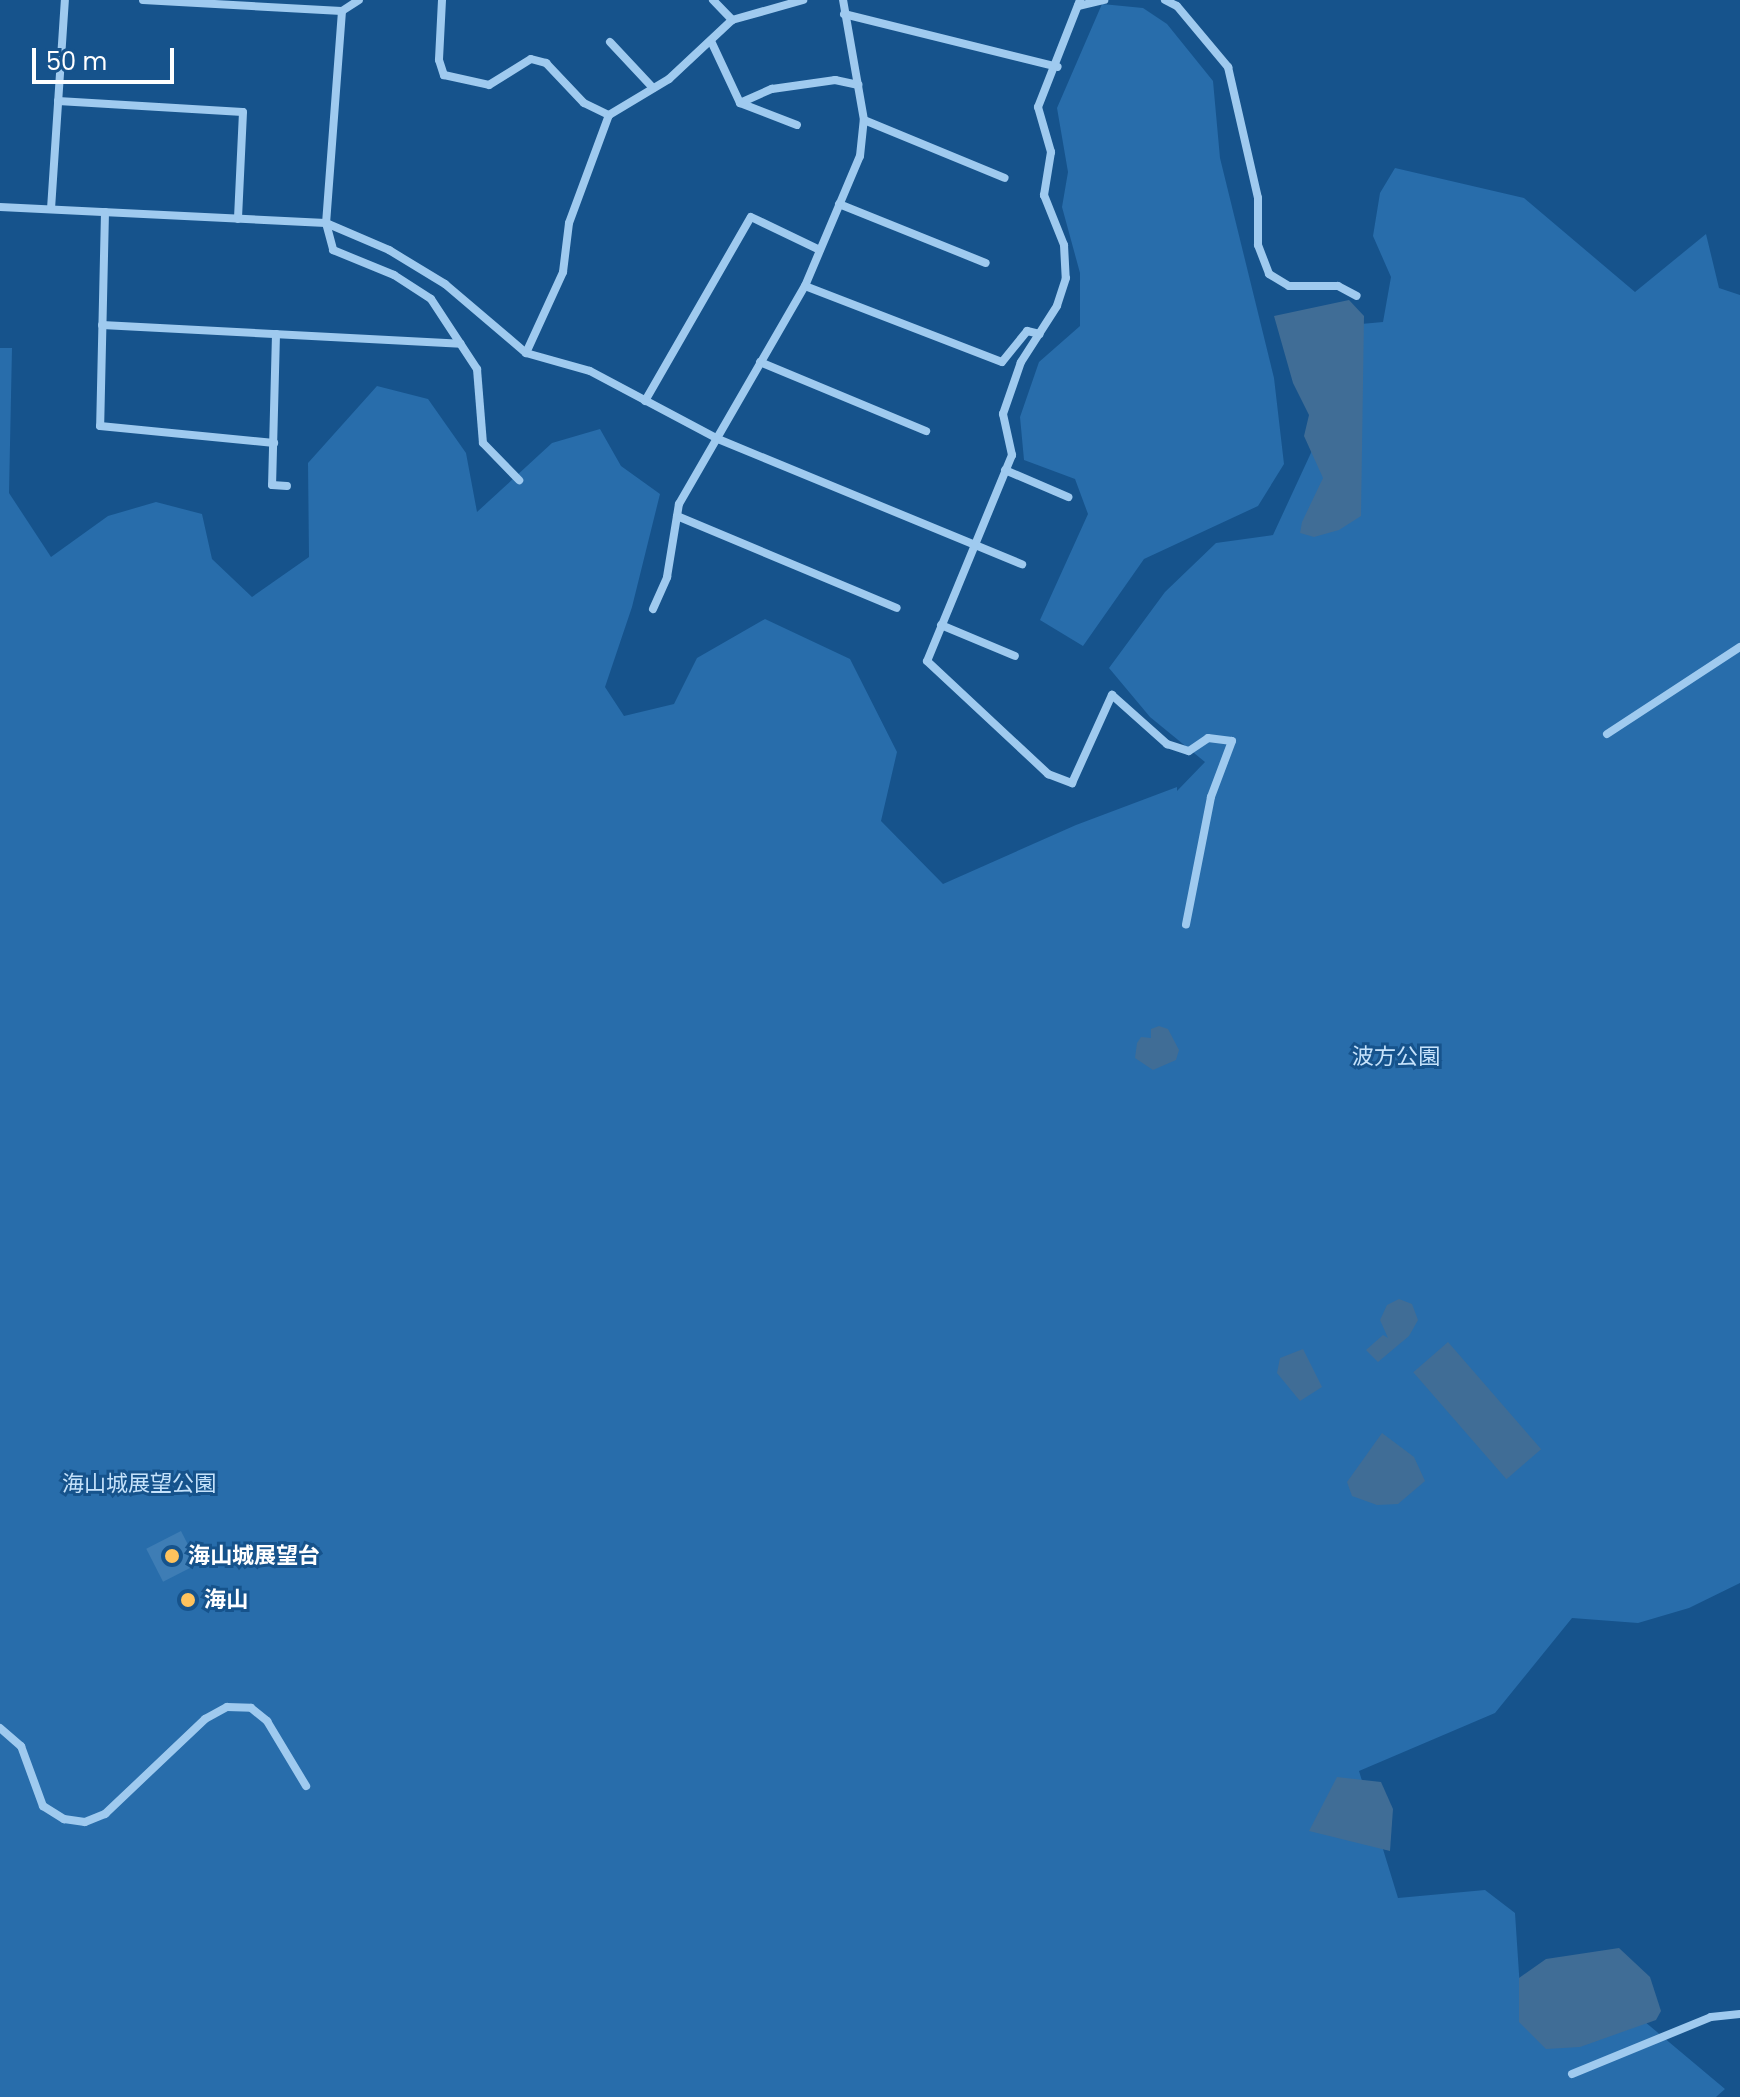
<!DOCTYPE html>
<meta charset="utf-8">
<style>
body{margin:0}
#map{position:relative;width:1740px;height:2097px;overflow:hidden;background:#16538c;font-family:Poppins,"Noto Sans JP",sans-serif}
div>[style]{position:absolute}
.green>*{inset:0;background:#286dab}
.water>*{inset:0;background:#406d96;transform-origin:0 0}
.building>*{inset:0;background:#3e7db5;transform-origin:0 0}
.street>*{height:8px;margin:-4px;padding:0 4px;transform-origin:4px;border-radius:4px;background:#9fcaef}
.dots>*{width:22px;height:22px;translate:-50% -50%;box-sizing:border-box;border:4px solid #16538c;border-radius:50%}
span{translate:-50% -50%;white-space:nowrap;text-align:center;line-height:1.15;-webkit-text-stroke:6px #16538c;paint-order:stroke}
.park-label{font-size:22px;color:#c5e2fb}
.poi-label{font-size:22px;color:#fff;font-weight:700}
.left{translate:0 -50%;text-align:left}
.scale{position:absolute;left:32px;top:48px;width:142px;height:36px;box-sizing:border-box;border:4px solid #fff;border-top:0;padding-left:10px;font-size:24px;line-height:28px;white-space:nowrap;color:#fff;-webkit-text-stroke:6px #16538c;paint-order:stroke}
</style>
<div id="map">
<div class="green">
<div style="clip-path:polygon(1102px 4px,1143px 8px,1167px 24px,1213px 81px,1220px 158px,1274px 378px,1284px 464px,1258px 506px,1144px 559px,1083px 646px,1040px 620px,1088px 514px,1075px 479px,1024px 460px,1020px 417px,1039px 362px,1080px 326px,1080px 273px,1062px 207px,1068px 172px,1057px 108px)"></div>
<div style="clip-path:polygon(1395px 168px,1524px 198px,1635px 292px,1706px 234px,1719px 288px,1740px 295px,1740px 1583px,1689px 1608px,1638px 1623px,1572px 1618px,1495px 1713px,1359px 1771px,1398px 1898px,1485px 1890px,1515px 1913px,1520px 1989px,1632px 2011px,1725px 2089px,1716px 2097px,0 2097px,0 348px,12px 348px,9px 493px,51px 557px,108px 516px,156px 502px,202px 514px,212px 559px,252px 597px,309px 557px,308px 463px,377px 386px,428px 399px,466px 453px,477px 512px,552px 443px,600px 429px,621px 466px,660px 494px,632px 607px,605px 687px,624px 716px,674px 704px,697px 658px,765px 619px,850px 659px,897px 752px,881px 821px,943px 884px,1076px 825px,1177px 787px,1177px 791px,1205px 762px,1150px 717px,1109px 668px,1165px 592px,1216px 543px,1273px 535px,1322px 429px,1284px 331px,1383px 322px,1391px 277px,1373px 236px,1380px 193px)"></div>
</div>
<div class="water">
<div style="clip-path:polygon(1349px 300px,1364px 316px,1361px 516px,1339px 530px,1314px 537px,1300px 533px,1302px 522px,1323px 478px,1304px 436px,1309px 415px,1293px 383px,1274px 316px)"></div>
<div style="clip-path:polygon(1159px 1026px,1168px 1029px,1179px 1050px,1176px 1060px,1153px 1070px,1135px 1058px,1137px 1043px,1141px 1037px,1151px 1038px,1151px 1029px)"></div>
<div style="clip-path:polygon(1399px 1299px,1412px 1304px,1418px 1320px,1409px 1336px,1378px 1362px,1366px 1350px,1383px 1335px,1388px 1338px,1380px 1320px,1387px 1305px)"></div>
<div style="left:1448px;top:1342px;width:142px;height:46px;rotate:49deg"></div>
<div style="clip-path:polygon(1303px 1349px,1322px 1387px,1300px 1401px,1277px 1373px,1280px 1358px)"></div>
<div style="clip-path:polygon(1382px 1433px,1414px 1457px,1425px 1481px,1398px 1504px,1377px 1505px,1352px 1496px,1347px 1482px)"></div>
<div style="clip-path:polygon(1337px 1777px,1381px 1782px,1393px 1809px,1390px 1851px,1309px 1831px)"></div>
<div style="clip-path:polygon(1619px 1948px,1650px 1977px,1661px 2011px,1656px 2020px,1580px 2047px,1546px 2049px,1519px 2022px,1519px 1978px,1546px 1959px)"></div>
</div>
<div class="building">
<div style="left:181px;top:1531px;width:37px;height:39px;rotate:63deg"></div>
</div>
<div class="street">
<div style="left:143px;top:0;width:199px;rotate:3.2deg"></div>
<div style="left:342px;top:11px;width:20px;rotate:-33deg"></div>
<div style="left:442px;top:0;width:60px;rotate:92.9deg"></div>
<div style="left:439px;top:60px;width:16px;rotate:72deg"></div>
<div style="left:444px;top:75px;width:46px;rotate:12.5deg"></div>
<div style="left:489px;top:85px;width:49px;rotate:-31.8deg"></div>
<div style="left:531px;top:59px;width:16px;rotate:15deg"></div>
<div style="left:546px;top:63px;width:55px;rotate:46.5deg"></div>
<div style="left:584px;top:103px;width:28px;rotate:26deg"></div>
<div style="left:713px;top:0;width:28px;rotate:46deg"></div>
<div style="left:1080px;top:0;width:115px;rotate:111.4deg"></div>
<div style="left:1038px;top:107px;width:47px;rotate:73.9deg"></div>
<div style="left:1051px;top:152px;width:44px;rotate:99.2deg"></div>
<div style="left:1044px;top:195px;width:54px;rotate:68.2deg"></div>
<div style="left:1064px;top:245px;width:33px;rotate:87deg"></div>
<div style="left:1066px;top:278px;width:29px;rotate:108deg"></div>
<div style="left:1057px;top:306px;width:67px;rotate:122.7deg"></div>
<div style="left:1021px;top:362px;width:55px;rotate:109.1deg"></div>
<div style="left:1003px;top:414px;width:42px;rotate:77.6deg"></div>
<div style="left:1012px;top:455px;width:223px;rotate:112.4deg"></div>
<div style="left:927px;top:661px;width:166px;rotate:43deg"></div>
<div style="left:1048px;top:774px;width:26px;rotate:21deg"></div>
<div style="left:1072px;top:783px;width:97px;rotate:-65.6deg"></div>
<div style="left:1112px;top:695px;width:74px;rotate:41.7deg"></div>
<div style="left:1167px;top:744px;width:23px;rotate:18deg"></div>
<div style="left:1189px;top:751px;width:23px;rotate:-34deg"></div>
<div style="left:1208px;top:738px;width:24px;rotate:7deg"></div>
<div style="left:1232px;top:741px;width:60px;rotate:110.6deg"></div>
<div style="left:1211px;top:797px;width:130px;rotate:101.1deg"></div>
<div style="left:1165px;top:0;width:13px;rotate:27deg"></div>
<div style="left:1177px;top:6px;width:80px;rotate:50.1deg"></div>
<div style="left:1228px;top:67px;width:134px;rotate:77.1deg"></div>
<div style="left:1258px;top:198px;width:47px;rotate:90deg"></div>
<div style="left:1258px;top:245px;width:31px;rotate:69deg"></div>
<div style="left:1269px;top:274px;width:23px;rotate:31deg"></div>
<div style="left:1289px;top:286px;width:49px"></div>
<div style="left:1338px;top:286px;width:21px;rotate:28deg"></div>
<div style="left:1078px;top:6px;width:27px;rotate:-13deg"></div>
<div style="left:342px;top:11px;width:213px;rotate:94.3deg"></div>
<div style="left:326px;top:223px;width:28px;rotate:75deg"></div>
<div style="left:333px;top:250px;width:66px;rotate:22.3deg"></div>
<div style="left:394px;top:275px;width:44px;rotate:33deg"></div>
<div style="left:431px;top:299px;width:84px;rotate:56.7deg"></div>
<div style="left:477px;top:369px;width:74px;rotate:85.4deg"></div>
<div style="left:483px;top:443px;width:52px;rotate:45.8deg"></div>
<div style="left:844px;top:14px;width:220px;rotate:13.9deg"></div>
<div style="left:711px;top:41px;width:68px;rotate:64.9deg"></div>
<div style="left:740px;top:103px;width:61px;rotate:21.1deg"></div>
<div style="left:610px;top:42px;width:63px;rotate:46.9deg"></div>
<div style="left:58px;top:101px;width:185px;rotate:3.4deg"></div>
<div style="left:243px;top:112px;width:107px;rotate:92.7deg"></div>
<div style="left:740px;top:103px;width:35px;rotate:-24deg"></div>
<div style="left:772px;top:89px;width:64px;rotate:-8.1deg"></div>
<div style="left:835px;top:80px;width:24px;rotate:12deg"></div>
<div style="left:864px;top:120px;width:152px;rotate:22.4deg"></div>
<div style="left:839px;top:204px;width:158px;rotate:21.9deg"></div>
<div style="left:0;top:207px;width:326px;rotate:2.8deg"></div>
<div style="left:326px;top:223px;width:69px;rotate:23.2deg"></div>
<div style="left:389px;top:250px;width:66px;rotate:31.3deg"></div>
<div style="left:445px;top:284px;width:106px;rotate:40.4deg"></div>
<div style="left:526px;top:353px;width:66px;rotate:15.7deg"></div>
<div style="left:590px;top:371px;width:145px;rotate:28deg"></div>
<div style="left:718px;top:439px;width:329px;rotate:22.4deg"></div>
<div style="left:51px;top:209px;width:209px;rotate:-86.2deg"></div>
<div style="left:105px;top:212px;width:214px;rotate:91.3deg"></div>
<div style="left:100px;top:426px;width:175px;rotate:5.6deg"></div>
<div style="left:805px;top:286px;width:211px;rotate:21.1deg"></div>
<div style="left:1002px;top:362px;width:40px;rotate:-51deg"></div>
<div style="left:1027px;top:331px;width:13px;rotate:13deg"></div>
<div style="left:102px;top:325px;width:359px;rotate:3deg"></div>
<div style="left:276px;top:334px;width:151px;rotate:91.5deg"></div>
<div style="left:272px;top:485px;width:15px;rotate:4deg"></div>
<div style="left:526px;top:353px;width:89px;rotate:-65.4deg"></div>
<div style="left:563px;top:272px;width:49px;rotate:-83deg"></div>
<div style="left:569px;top:223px;width:115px;rotate:-69.7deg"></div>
<div style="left:609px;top:115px;width:70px;rotate:-31deg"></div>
<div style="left:669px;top:79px;width:86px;rotate:-43.1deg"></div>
<div style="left:732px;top:20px;width:74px;rotate:-15.7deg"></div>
<div style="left:760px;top:362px;width:180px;rotate:22.6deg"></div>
<div style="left:645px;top:401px;width:212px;rotate:-60.1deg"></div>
<div style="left:751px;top:217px;width:76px;rotate:25.6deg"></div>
<div style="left:1005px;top:470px;width:69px;rotate:23.2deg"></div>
<div style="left:677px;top:516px;width:238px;rotate:22.7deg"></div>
<div style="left:653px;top:609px;width:35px;rotate:-66deg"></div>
<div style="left:667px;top:577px;width:74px;rotate:-80.7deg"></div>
<div style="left:679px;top:504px;width:252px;rotate:-60deg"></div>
<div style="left:805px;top:286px;width:141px;rotate:-67.1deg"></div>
<div style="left:860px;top:156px;width:36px;rotate:-84deg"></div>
<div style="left:864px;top:120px;width:122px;rotate:-99.9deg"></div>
<div style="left:941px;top:625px;width:80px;rotate:22.7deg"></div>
<div style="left:1607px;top:734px;width:159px;rotate:-33.2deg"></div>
<div style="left:0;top:1728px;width:28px;rotate:41deg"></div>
<div style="left:21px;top:1746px;width:64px;rotate:69.9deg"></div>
<div style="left:43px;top:1806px;width:25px;rotate:32deg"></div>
<div style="left:64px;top:1819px;width:21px;rotate:8deg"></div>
<div style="left:85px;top:1822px;width:22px;rotate:-22deg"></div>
<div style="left:105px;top:1814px;width:138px;rotate:-43.5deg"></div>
<div style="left:205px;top:1719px;width:25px;rotate:-29deg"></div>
<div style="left:227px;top:1707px;width:24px;rotate:2deg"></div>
<div style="left:251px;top:1708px;width:21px;rotate:39deg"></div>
<div style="left:267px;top:1721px;width:76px;rotate:59deg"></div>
<div style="left:1572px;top:2074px;width:150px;rotate:-22.3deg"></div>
<div style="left:1711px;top:2017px;width:29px;rotate:-6deg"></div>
</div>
<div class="dots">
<div style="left:172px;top:1556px;background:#ffc35d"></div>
<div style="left:188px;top:1600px;background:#ffc35d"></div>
</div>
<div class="park-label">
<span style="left:1396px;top:1057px">波方公園</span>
<span style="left:139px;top:1484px">海山城展望公園</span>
</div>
<div class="poi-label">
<span class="left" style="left:188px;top:1556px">海山城展望台</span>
<span class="left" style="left:204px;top:1600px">海山</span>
</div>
<div class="scale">50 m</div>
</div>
